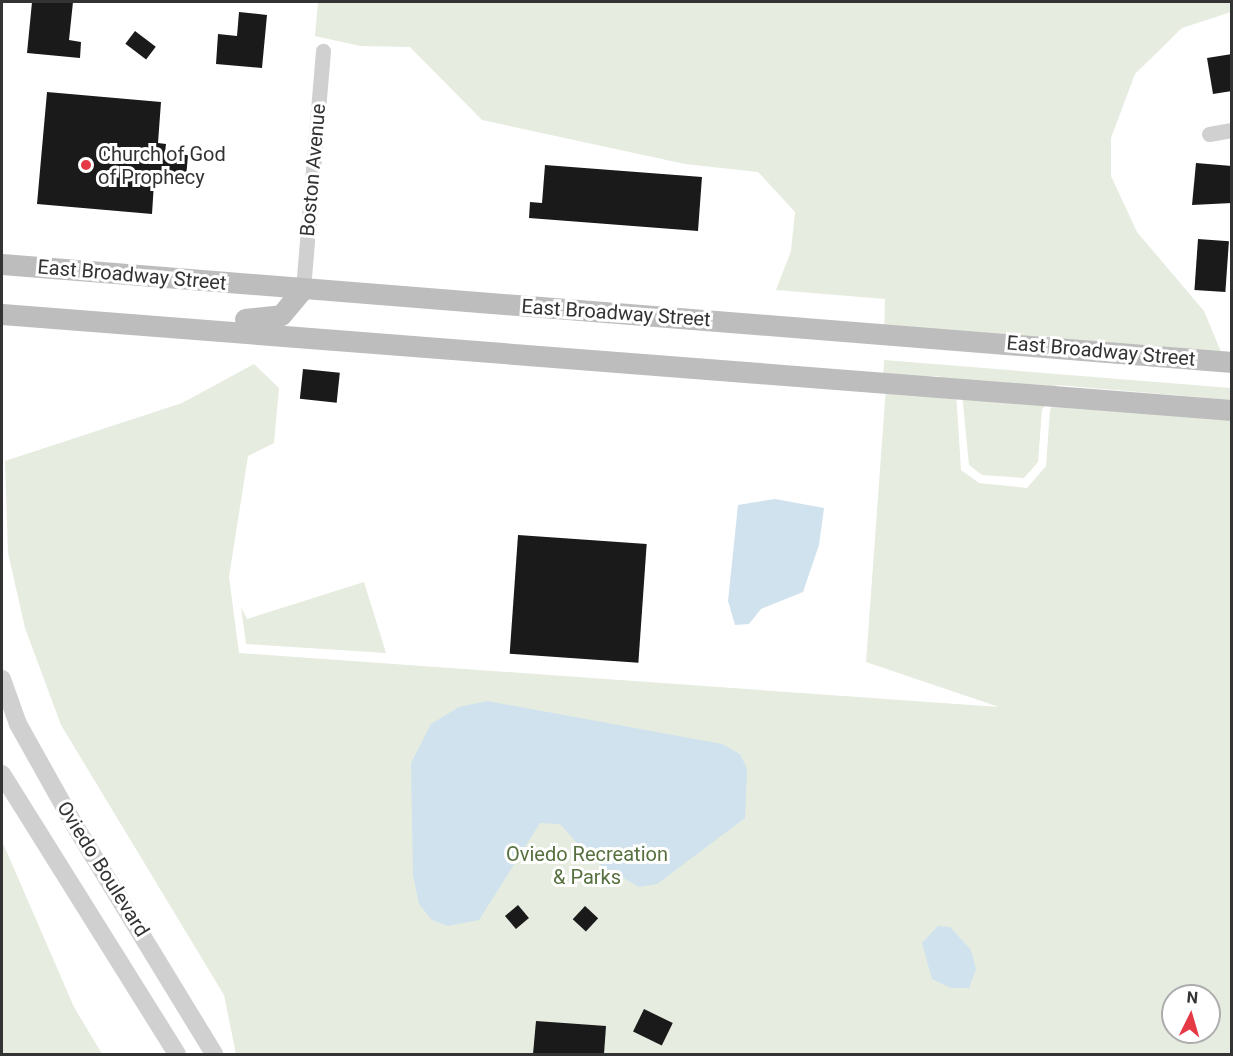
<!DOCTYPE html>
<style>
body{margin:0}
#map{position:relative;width:1233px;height:1056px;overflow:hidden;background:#fff;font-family:Roboto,sans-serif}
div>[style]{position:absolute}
.green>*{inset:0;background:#e6ecdf}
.water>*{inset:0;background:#cfe2ee}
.building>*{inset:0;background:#1a1a1a;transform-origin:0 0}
.minor>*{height:15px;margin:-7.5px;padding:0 7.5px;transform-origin:7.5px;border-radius:7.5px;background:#d0d0d0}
.tertiary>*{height:18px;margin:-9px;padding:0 9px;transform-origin:9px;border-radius:9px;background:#d0d0d0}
.secondary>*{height:21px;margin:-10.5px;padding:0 10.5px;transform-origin:10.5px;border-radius:10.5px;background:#bdbdbd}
.dots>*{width:16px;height:16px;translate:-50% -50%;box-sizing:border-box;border:3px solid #fff;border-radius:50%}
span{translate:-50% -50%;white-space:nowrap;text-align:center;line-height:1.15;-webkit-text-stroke:6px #fff;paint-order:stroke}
.poi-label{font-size:20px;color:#333}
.left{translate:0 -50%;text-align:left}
.street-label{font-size:20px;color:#333}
.park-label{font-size:20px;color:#56703f}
.frame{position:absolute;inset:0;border:3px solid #333;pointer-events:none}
.north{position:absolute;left:1161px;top:984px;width:60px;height:60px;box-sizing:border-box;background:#fff;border:2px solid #adadad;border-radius:50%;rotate:5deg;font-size:16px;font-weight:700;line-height:24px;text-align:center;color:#333}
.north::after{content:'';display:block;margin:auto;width:21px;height:27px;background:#e63946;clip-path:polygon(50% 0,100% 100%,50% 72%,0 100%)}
</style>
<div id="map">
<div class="green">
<div style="clip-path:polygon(318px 2px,1231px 2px,1231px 12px,1182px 28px,1135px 74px,1111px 138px,1111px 176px,1137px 232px,1204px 311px,1227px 366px,884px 339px,885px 299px,776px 290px,791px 251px,795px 212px,758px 172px,685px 164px,482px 120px,410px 47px,360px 46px,315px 36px)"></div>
<div style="clip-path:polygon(884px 360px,1231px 388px,1231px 400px,1057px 385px,1042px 410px,1038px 462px,1024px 478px,982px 475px,969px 465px,961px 384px,937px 376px,883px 379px)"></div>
<div style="clip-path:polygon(evenodd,254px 364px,279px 388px,274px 443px,248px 456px,229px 577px,239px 653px,999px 707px,866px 662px,886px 387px,956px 392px,961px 470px,979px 483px,1027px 488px,1046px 466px,1050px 410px,1059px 394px,1231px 409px,1231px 1054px,236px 1054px,224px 995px,61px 725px,25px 628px,8px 553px,5px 461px,182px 403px,254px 364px,1173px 996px,1209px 996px,1209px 1032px,1173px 1032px,1173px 996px)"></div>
<div style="clip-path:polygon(364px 582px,386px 653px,246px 644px,241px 607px,247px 619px)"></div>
<div style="clip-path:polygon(2px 841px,74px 1007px,102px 1054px,2px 1054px)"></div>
</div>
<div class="water">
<div style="clip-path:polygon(775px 499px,824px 508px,819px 545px,803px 592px,761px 609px,749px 624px,735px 625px,728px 601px,738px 505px)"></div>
<div style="clip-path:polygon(487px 701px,722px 744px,740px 754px,747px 769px,745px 818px,657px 884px,639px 887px,592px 860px,560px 824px,540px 823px,479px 920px,448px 926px,432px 920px,419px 904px,413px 875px,411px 763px,431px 724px,459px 707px)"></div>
<div style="clip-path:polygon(938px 926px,950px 927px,971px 950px,976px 969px,969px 988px,951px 988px,932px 979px,922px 943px)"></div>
</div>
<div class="building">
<div style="clip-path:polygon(32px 2px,73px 2px,69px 40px,81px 42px,80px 58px,27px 53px)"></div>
<div style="clip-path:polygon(239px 12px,267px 15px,262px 68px,216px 64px,218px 34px,237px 36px)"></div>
<div style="left:135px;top:31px;width:26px;height:16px;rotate:37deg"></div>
<div style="clip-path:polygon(1232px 54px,1232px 91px,1213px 94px,1207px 58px)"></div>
<div style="clip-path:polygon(47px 92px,161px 102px,158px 143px,166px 144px,165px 153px,188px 155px,186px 178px,164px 177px,163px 184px,154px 183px,152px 214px,37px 204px)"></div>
<div style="clip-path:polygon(1196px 163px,1232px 166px,1232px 203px,1192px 205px)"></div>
<div style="clip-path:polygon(545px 165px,702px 177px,698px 231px,529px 218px,530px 202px,542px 203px)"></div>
<div style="left:1198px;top:239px;width:31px;height:51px;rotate:4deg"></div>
<div style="left:303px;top:369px;width:37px;height:30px;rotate:6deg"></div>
<div style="left:518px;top:535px;width:129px;height:119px;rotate:4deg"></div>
<div style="left:518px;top:905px;width:17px;height:17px;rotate:50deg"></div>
<div style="left:585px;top:906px;width:18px;height:18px;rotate:43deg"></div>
<div style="left:644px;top:1009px;width:32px;height:25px;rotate:26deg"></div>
<div style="clip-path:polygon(536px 1021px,606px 1026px,604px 1054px,533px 1054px)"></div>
</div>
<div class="minor">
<div style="left:1209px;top:134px;width:23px;rotate:-10deg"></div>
<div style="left:303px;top:289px;width:239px;rotate:-85.2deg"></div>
</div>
<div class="tertiary">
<div style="left:2px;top:679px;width:48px;rotate:70.4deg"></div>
<div style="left:18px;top:724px;width:117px;rotate:60.8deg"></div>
<div style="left:75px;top:826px;width:267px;rotate:58.6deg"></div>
<div style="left:2px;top:774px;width:330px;rotate:58deg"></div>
</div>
<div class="secondary">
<div style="left:2px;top:264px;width:1234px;rotate:4.56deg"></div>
<div style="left:2px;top:314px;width:1234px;rotate:4.46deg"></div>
<div style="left:245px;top:319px;width:36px;rotate:-6deg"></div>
<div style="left:281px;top:315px;width:34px;rotate:-50deg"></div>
</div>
<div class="dots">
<div style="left:86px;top:165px;background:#e63946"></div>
</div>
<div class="poi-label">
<span class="left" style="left:98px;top:166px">Church of God<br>of Prophecy</span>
</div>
<div class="street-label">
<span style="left:313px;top:170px;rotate:-85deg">Boston Avenue</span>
<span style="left:132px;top:275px;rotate:5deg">East Broadway Street</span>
<span style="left:616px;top:313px;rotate:4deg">East Broadway Street</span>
<span style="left:1101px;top:351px;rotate:5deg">East Broadway Street</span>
<span style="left:103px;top:869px;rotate:58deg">Oviedo Boulevard</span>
</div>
<div class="park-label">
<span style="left:587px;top:866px">Oviedo Recreation<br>&amp; Parks</span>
</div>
<div class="frame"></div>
<div class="north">N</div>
</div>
